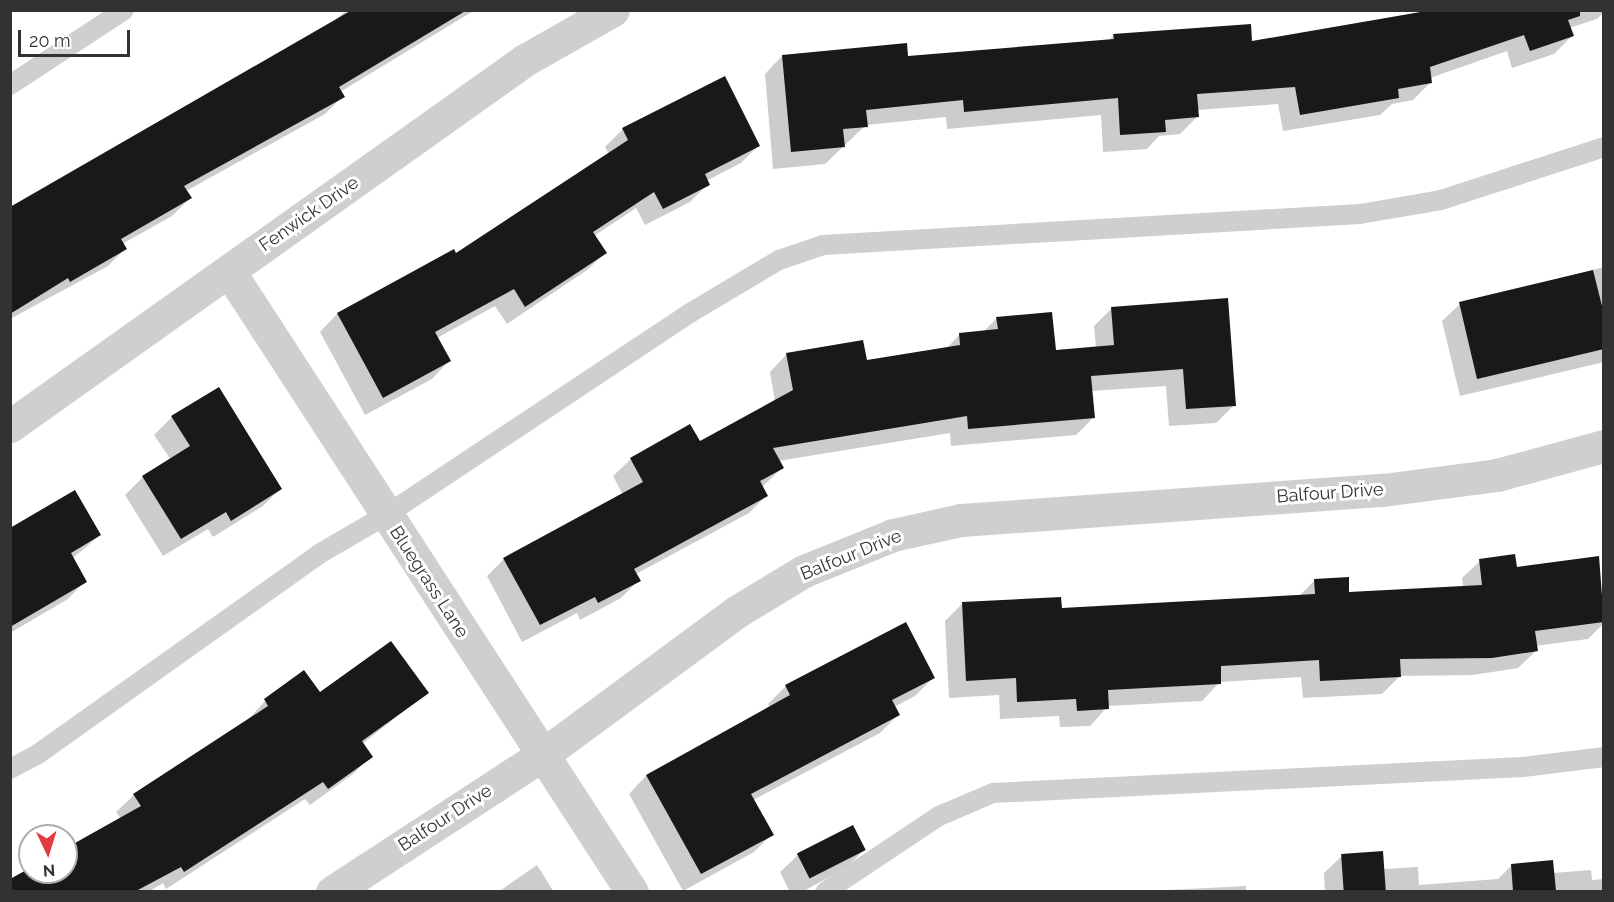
<!DOCTYPE html>
<style>
body{margin:0}
#map{position:relative;width:1614px;height:902px;overflow:hidden;background:#fff;font-family:Raleway,sans-serif}
div>[style]{position:absolute}
.shadow>*{inset:0;background:#0003}
.building>*{inset:0;background:#191919;transform-origin:0 0}
.lane>*{height:20px;margin:-10px;padding:0 10px;transform-origin:10px;border-radius:10px;background:#cfcfcf}
.street>*{height:33px;margin:-16.5px;padding:0 16.5px;transform-origin:16.5px;border-radius:16.5px;background:#cfcfcf}
span{translate:-50% -50%;white-space:nowrap;text-align:center;line-height:1.15;-webkit-text-stroke:6px #fff;paint-order:stroke}
.street-label{font-size:18px;color:#323232}
.frame{position:absolute;inset:0;border:12px solid #323232;pointer-events:none}
.north{position:absolute;left:18px;top:824px;width:60px;height:60px;box-sizing:border-box;background:#fff;border:2px solid #adadad;border-radius:50%;rotate:176deg;font-size:16px;font-weight:700;line-height:24px;text-align:center;color:#323232}
.north::after{content:'';display:block;margin:auto;width:21px;height:27px;background:#e23b40;clip-path:polygon(50% 0,100% 100%,50% 72%,0 100%)}
.scale{position:absolute;left:18px;top:30px;width:112px;height:27px;box-sizing:border-box;border:3px solid #323232;border-top:0;padding-left:8px;font-size:18px;line-height:21px;white-space:nowrap;color:#323232;-webkit-text-stroke:4px #fff;paint-order:stroke}
</style>
<div id="map">
<div class="shadow">
<div style="clip-path:polygon(347px 10px,475px 10px,340px 92px,343px 96px,325px 114px,186px 191px,190px 198px,172px 216px,122px 244px,125px 249px,108px 266px,10px 319px,10px 214px,329px 25px)"></div>
<div style="clip-path:polygon(1435px 10px,1604px 12px,1597px 19px,1569px 28px,1572px 36px,1554px 54px,1512px 68px,1507px 51px,1430px 78px,1431px 82px,1413px 100px,1392px 104px,1380px 115px,1283px 131px,1278px 104px,1197px 110px,1197px 117px,1180px 134px,1159px 136px,1147px 149px,1103px 152px,1101px 115px,947px 129px,946px 117px,866px 125px,825px 164px,773px 169px,765px 74px,782px 56px,907px 58px,1109px 40px,1114px 35px,1251px 43px)"></div>
<div style="clip-path:polygon(724px 78px,758px 146px,741px 163px,706px 181px,708px 184px,690px 202px,645px 225px,636px 208px,594px 236px,605px 253px,587px 270px,507px 324px,495px 306px,437px 338px,449px 361px,432px 379px,365px 415px,320px 332px,337px 314px,454px 251px,456px 255px,609px 154px,605px 147px,623px 129px)"></div>
<div style="clip-path:polygon(1604px 267px,1604px 362px,1460px 396px,1442px 321px,1460px 304px)"></div>
<div style="clip-path:polygon(1112px 308px,1234px 405px,1216px 423px,1169px 426px,1166px 386px,1091px 391px,1094px 417px,1076px 435px,951px 446px,950px 433px,778px 461px,782px 468px,762px 487px,767px 495px,749px 513px,636px 574px,639px 580px,621px 598px,580px 620px,577px 613px,522px 642px,487px 576px,504px 559px,623px 495px,613px 476px,631px 459px,699px 443px,775px 402px,770px 372px,787px 354px,865px 362px,946px 349px,960px 334px,983px 332px,997px 318px,1054px 351px,1096px 348px,1094px 326px)"></div>
<div style="clip-path:polygon(172px 417px,280px 489px,263px 506px,213px 537px,208px 529px,163px 556px,125px 495px,143px 477px,171px 460px,154px 435px)"></div>
<div style="clip-path:polygon(10px 530px,100px 535px,72px 559px,85px 581px,68px 599px,10px 633px)"></div>
<div style="clip-path:polygon(1597px 558px,1604px 623px,1588px 639px,1535px 646px,1536px 651px,1518px 668px,1473px 675px,1400px 676px,1382px 694px,1303px 698px,1301px 677px,1220px 682px,1202px 701px,1108px 706px,1090px 726px,1060px 727px,1059px 716px,1000px 719px,999px 695px,949px 698px,945px 621px,962px 604px,1060px 609px,1299px 596px,1315px 580px,1348px 593px,1463px 587px,1462px 578px,1480px 561px,1516px 569px)"></div>
<div style="clip-path:polygon(304px 672px,319px 695px,427px 693px,362px 744px,371px 756px,353px 774px,310px 805px,305px 799px,166px 889px,163px 883px,148px 892px,10px 892px,10px 882px,30px 870px,66px 872px,66px 850px,121px 819px,116px 812px,134px 795px,248px 720px,265px 701px)"></div>
<div style="clip-path:polygon(933px 678px,915px 696px,894px 707px,898px 715px,880px 733px,753px 800px,772px 834px,754px 852px,683px 891px,629px 794px,646px 776px,770px 707px,768px 704px,786px 686px)"></div>
<div style="clip-path:polygon(852px 828px,864px 850px,846px 868px,802px 892px,790px 892px,780px 872px,798px 855px)"></div>
<div style="clip-path:polygon(1342px 856px,1383px 869px,1418px 867px,1419px 885px,1498px 879px,1512px 865px,1553px 873px,1591px 870px,1592px 880px,1604px 879px,1604px 892px,1325px 892px,1324px 873px)"></div>
<div style="clip-path:polygon(537px 865px,554px 892px,498px 892px)"></div>
<div style="clip-path:polygon(1246px 886px,1246px 892px,1166px 892px,1167px 890px)"></div>
</div>
<div class="building">
<div style="clip-path:polygon(352px 10px,467px 10px,339px 87px,345px 97px,184px 186px,192px 198px,121px 239px,127px 249px,70px 282px,68px 278px,10px 314px,10px 207px)"></div>
<div style="clip-path:polygon(1432px 10px,1580px 10px,1580px 16px,1568px 20px,1574px 36px,1530px 51px,1524px 35px,1430px 67px,1432px 83px,1398px 89px,1399px 98px,1300px 115px,1295px 87px,1197px 94px,1199px 117px,1165px 120px,1166px 132px,1120px 135px,1118px 98px,964px 112px,963px 100px,866px 110px,868px 127px,843px 129px,845px 147px,791px 152px,782px 55px,907px 43px,908px 56px,1114px 39px,1113px 34px,1251px 24px,1252px 41px)"></div>
<div style="clip-path:polygon(725px 76px,760px 146px,705px 174px,710px 185px,663px 209px,654px 192px,593px 232px,607px 253px,525px 307px,514px 289px,435px 332px,451px 361px,383px 398px,337px 313px,454px 249px,456px 253px,628px 140px,622px 128px)"></div>
<div style="clip-path:polygon(1593px 270px,1604px 314px,1604px 349px,1477px 379px,1459px 302px)"></div>
<div style="clip-path:polygon(1228px 298px,1236px 406px,1186px 409px,1183px 369px,1091px 376px,1095px 418px,968px 429px,967px 416px,773px 448px,784px 468px,760px 481px,768px 496px,634px 569px,641px 581px,598px 603px,595px 597px,540px 625px,503px 558px,643px 482px,630px 458px,690px 424px,700px 441px,793px 390px,786px 353px,863px 340px,867px 360px,960px 345px,959px 333px,998px 329px,996px 317px,1052px 312px,1056px 350px,1114px 345px,1111px 307px)"></div>
<div style="clip-path:polygon(219px 387px,282px 489px,231px 521px,226px 512px,181px 539px,142px 476px,190px 446px,171px 416px)"></div>
<div style="clip-path:polygon(75px 490px,101px 535px,71px 553px,87px 582px,10px 627px,10px 528px)"></div>
<div style="clip-path:polygon(1515px 554px,1517px 567px,1599px 556px,1604px 622px,1535px 631px,1538px 651px,1492px 658px,1400px 659px,1401px 677px,1320px 681px,1319px 660px,1221px 666px,1221px 684px,1108px 690px,1109px 709px,1077px 711px,1076px 699px,1017px 702px,1016px 678px,966px 681px,962px 602px,1061px 597px,1062px 608px,1315px 594px,1314px 579px,1349px 577px,1349px 592px,1482px 585px,1479px 559px)"></div>
<div style="clip-path:polygon(906px 622px,935px 678px,892px 700px,900px 715px,751px 794px,774px 835px,701px 874px,646px 775px,790px 695px,785px 685px)"></div>
<div style="clip-path:polygon(391px 641px,429px 693px,362px 741px,373px 757px,328px 789px,323px 782px,184px 872px,181px 867px,136px 891px,10px 891px,10px 879px,30px 868px,30px 872px,66px 872px,66px 848px,141px 806px,133px 794px,268px 706px,264px 699px,304px 670px,320px 692px)"></div>
<div style="left:853px;top:825px;width:28px;height:63px;rotate:63deg"></div>
<div style="left:1383px;top:851px;width:40px;height:42px;rotate:86deg"></div>
<div style="clip-path:polygon(1553px 860px,1556px 891px,1513px 891px,1511px 864px)"></div>
</div>
<div class="lane">
<div style="left:10px;top:85px;width:136px;rotate:-33.3deg"></div>
<div style="left:10px;top:769px;width:32px;rotate:-28deg"></div>
<div style="left:38px;top:754px;width:345px;rotate:-35.4deg"></div>
<div style="left:319px;top:554px;width:78px;rotate:-30.2deg"></div>
<div style="left:386px;top:515px;width:365px;rotate:-33.6deg"></div>
<div style="left:690px;top:313px;width:104px;rotate:-30.8deg"></div>
<div style="left:779px;top:260px;width:46px;rotate:-18.8deg"></div>
<div style="left:823px;top:245px;width:538px;rotate:-3.3deg"></div>
<div style="left:1360px;top:214px;width:82px;rotate:-9.8deg"></div>
<div style="left:1441px;top:200px;width:171px;rotate:-18deg"></div>
<div style="left:825px;top:892px;width:137px;rotate:-33.7deg"></div>
<div style="left:939px;top:816px;width:59px;rotate:-23.1deg"></div>
<div style="left:993px;top:793px;width:531px;rotate:-2.81deg"></div>
<div style="left:1523px;top:767px;width:82px;rotate:-7deg"></div>
</div>
<div class="street">
<div style="left:229px;top:271px;width:740px;rotate:57.02deg"></div>
<div style="left:10px;top:426px;width:632px;rotate:-35.4deg"></div>
<div style="left:525px;top:60px;width:101px;rotate:-29.6deg"></div>
<div style="left:332px;top:892px;width:249px;rotate:-33.1deg"></div>
<div style="left:541px;top:756px;width:242px;rotate:-36.4deg"></div>
<div style="left:736px;top:612px;width:79px;rotate:-31.1deg"></div>
<div style="left:804px;top:571px;width:96px;rotate:-22deg"></div>
<div style="left:893px;top:535px;width:70px;rotate:-12.4deg"></div>
<div style="left:961px;top:520px;width:423px;rotate:-4.1deg"></div>
<div style="left:1383px;top:490px;width:115px;rotate:-7.5deg"></div>
<div style="left:1497px;top:475px;width:111px;rotate:-15.2deg"></div>
</div>
<div class="street-label">
<span style="left:309px;top:214px;rotate:-35deg">Fenwick Drive</span>
<span style="left:1330px;top:493px;rotate:-4deg">Balfour Drive</span>
<span style="left:851px;top:555px;rotate:-22deg">Balfour Drive</span>
<span style="left:429px;top:582px;rotate:57deg">Bluegrass Lane</span>
<span style="left:445px;top:818px;rotate:-33deg">Balfour Drive</span>
</div>
<div class="frame"></div>
<div class="north">N</div>
<div class="scale">20 m</div>
</div>
